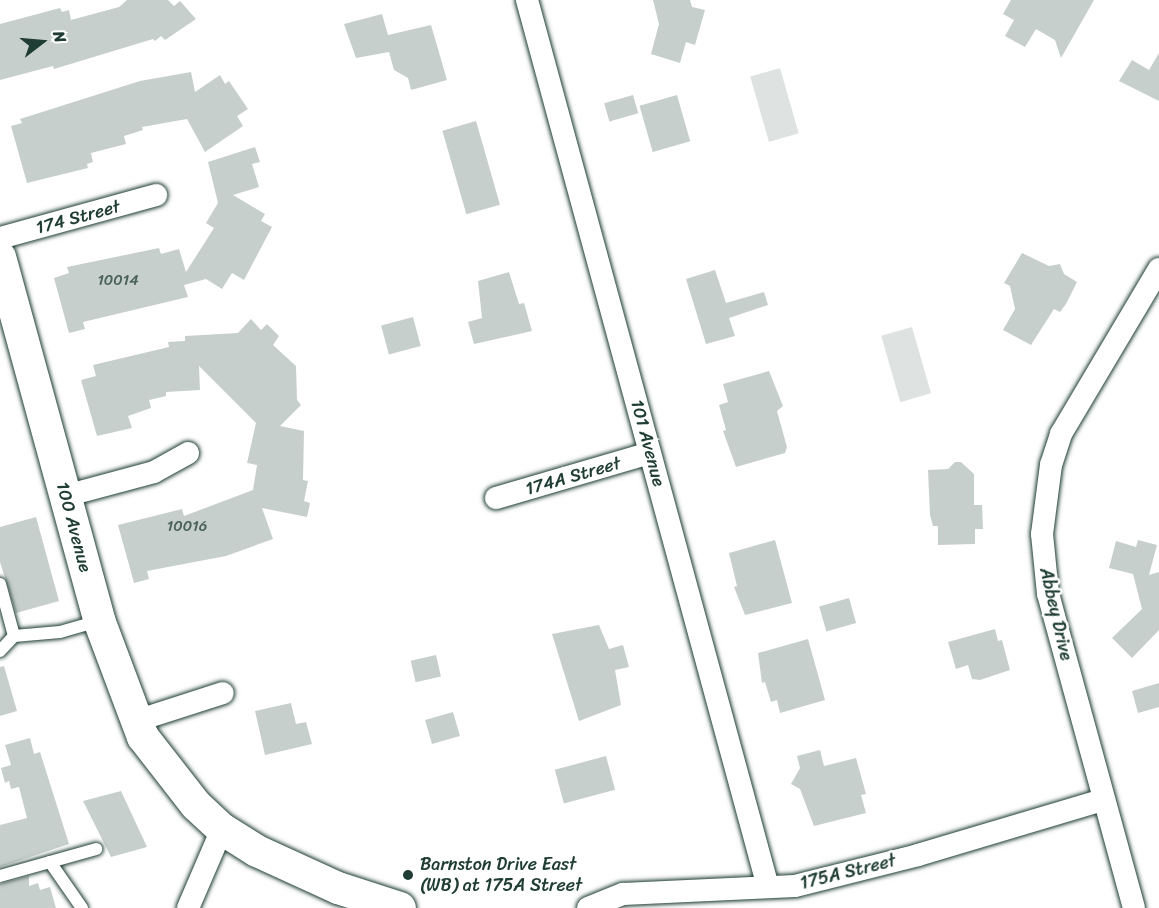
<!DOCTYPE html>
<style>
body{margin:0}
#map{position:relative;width:1159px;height:908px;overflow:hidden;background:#fff;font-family:Sriracha,sans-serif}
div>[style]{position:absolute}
.green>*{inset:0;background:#dee3e2;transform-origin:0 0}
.building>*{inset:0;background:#c7cfcc;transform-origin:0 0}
.roads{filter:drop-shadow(0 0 2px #1f3d34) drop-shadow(0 0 2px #1f3d34)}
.lane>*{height:12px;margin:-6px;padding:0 6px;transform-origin:6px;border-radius:6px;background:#fff}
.street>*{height:22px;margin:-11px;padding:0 11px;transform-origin:11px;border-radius:11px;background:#fff}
.secondary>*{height:32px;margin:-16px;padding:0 16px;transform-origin:16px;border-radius:16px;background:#fff}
.dots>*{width:16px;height:16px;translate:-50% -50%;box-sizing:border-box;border:3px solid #fff;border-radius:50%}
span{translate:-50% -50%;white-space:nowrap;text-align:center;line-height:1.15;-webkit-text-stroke:5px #fff;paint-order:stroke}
.number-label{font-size:15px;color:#49625a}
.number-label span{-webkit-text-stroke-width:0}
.street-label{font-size:18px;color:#1f3d34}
.poi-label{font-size:18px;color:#1f3d34}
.left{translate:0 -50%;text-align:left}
.north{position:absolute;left:12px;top:12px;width:60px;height:60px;-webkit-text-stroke:4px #fff;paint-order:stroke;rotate:74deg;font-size:16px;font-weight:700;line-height:24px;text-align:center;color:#1f3d34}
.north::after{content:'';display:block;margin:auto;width:21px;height:27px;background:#1f3d34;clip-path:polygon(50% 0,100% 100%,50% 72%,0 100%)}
</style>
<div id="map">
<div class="green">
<div style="left:780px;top:68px;width:68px;height:31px;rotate:74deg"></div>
<div style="left:912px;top:327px;width:69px;height:32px;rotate:74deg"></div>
</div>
<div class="building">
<div style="clip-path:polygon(127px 0,168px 0,174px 6px,180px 1px,196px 19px,165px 40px,161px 36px,155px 41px,153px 39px,54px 69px,53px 66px,0 80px,0 24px,60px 8px,62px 12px,69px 10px,71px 20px,119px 7px)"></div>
<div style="clip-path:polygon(653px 0,690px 0,692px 7px,705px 10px,695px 45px,686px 42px,680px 63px,651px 54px,659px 24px)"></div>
<div style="clip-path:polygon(1011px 0,1094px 0,1061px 58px,1055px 40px,1036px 29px,1025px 47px,1005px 36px,1014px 20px,1003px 14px)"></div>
<div style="clip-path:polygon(382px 14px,388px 35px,431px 25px,447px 80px,411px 90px,408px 78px,394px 70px,389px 52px,356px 58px,344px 24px)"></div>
<div style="clip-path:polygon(1159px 53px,1159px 101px,1119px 81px,1132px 60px,1149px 70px)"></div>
<div style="clip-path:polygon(191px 72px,195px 92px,220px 75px,225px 84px,229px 81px,248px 109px,237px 116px,243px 126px,205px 152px,187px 119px,142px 127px,143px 130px,124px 136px,126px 144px,91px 153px,93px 162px,87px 164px,88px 168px,27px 183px,11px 126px,22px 123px,20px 119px,140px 81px)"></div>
<div style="left:633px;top:95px;width:19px;height:30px;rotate:74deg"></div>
<div style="left:677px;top:95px;width:48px;height:39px;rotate:74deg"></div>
<div style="left:476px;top:121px;width:87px;height:35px;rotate:74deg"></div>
<div style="clip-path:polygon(255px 147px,260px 162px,252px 164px,259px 187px,233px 195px,265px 214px,261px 221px,272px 227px,244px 280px,232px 273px,222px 289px,206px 279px,184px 285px,188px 297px,83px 322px,85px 329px,69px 333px,54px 278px,69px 273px,67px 267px,159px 248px,161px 254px,179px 249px,186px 272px,214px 228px,206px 223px,218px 203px,208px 162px)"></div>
<div style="clip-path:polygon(1022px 253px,1049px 266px,1060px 264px,1064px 274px,1077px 282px,1066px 304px,1060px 312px,1054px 309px,1031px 345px,1003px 330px,1015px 309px,1010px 286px,1004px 283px)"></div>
<div style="clip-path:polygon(715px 270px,726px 303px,764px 292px,768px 305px,729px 318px,735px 336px,706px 344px,686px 279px)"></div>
<div style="clip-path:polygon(509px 272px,519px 304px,524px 303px,532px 331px,474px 344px,468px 322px,482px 318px,478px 281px)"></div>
<div style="left:413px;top:317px;width:30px;height:33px;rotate:75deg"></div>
<div style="clip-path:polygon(251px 319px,261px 330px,267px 324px,279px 336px,273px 345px,296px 366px,297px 400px,301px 405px,280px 426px,304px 431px,303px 480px,308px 481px,304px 501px,310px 503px,307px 517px,262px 508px,273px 539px,226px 556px,147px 571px,149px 579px,134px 583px,118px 525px,182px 509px,184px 516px,253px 490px,257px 465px,247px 463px,256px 423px,199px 366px,200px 390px,166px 392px,166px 396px,149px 400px,151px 408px,128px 416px,132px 428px,97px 436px,81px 380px,96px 376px,93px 365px,169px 347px,168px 342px,185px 341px,185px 336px,238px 333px)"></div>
<div style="clip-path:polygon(769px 371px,783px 406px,777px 411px,787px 447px,785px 453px,736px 467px,723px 431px,726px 430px,719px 405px,728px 402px,723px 384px)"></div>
<div style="clip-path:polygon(955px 462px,961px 462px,974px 474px,974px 505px,982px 505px,983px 529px,975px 529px,975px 544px,938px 545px,938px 526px,933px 526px,930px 515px,928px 470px,948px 469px)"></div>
<div style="clip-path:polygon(36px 517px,59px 601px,16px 613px,0 562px,0 527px)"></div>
<div style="clip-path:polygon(775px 540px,792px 603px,745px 615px,734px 587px,737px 586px,729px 553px)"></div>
<div style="clip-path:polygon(1138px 540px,1157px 545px,1149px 575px,1159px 572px,1159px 630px,1132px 658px,1112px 638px,1142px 609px,1133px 574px,1109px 568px,1116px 541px,1136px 547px)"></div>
<div style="left:849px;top:598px;width:26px;height:31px;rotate:74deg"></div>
<div style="clip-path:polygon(599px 625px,609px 649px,623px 645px,629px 667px,615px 670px,621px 705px,579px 721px,552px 634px)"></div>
<div style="clip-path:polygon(995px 629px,998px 641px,1002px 640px,1010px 670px,980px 680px,972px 679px,968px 665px,956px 669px,948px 642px)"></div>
<div style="clip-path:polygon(808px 639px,825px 700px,780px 713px,777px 700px,771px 702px,765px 682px,762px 683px,758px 653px)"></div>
<div style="left:436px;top:655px;width:22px;height:26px;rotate:77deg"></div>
<div style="clip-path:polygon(4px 666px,17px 711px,0 716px,0 667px)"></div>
<div style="clip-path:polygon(1159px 683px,1159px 707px,1138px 713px,1132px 691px)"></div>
<div style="clip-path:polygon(291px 703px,296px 724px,306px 722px,312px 744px,265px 755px,255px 711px)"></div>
<div style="left:453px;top:712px;width:25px;height:29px;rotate:74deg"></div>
<div style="clip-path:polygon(30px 738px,34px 754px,40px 752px,69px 844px,0 867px,0 825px,27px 818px,19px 787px,11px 789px,9px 781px,5px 783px,1px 768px,11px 765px,5px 745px)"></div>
<div style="clip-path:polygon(820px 750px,824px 766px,856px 758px,866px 794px,861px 795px,866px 813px,814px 826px,800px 789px,791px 784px,800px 768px,797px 756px)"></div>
<div style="left:606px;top:756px;width:35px;height:53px;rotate:75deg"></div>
<div style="clip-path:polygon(121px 791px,147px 847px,111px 857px,83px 801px)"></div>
<div style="clip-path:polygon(29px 876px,29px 886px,38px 883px,40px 890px,50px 887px,56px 908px,0 908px,0 884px)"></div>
</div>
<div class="roads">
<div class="lane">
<div style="left:0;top:584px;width:54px;rotate:74.9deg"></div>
<div style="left:0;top:651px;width:21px;rotate:-47deg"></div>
<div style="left:14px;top:636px;width:46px;rotate:-5deg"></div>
<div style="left:60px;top:632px;width:40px;rotate:-16deg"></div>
<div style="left:50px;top:862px;width:56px;rotate:55.2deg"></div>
<div style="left:0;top:876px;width:100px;rotate:-15.7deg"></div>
</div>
<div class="street">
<div style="left:527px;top:0;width:919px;rotate:74.8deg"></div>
<div style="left:0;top:238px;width:162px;rotate:-15.4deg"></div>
<div style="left:65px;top:496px;width:92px;rotate:-15.1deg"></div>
<div style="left:154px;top:472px;width:39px;rotate:-29deg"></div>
<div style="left:496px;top:498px;width:160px;rotate:-16.3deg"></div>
<div style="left:136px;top:721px;width:91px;rotate:-17.8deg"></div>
<div style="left:188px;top:908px;width:86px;rotate:-66.7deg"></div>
<div style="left:588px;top:908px;width:38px;rotate:-22deg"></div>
<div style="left:623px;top:894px;width:172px;rotate:-2.7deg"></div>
<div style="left:795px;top:886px;width:127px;rotate:-14.1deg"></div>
<div style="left:918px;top:855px;width:193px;rotate:-16.6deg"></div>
<div style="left:1134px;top:908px;width:326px;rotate:-105.3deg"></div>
<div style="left:1048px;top:594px;width:60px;rotate:-95.7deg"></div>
<div style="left:1042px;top:534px;width:70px;rotate:-82.6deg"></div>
<div style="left:1051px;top:465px;width:33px;rotate:-72deg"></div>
<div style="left:1061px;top:434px;width:192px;rotate:-59.3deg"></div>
</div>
<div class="secondary">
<div style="left:0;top:257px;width:376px;rotate:74.7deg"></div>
<div style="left:99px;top:620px;width:125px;rotate:69.4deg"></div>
<div style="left:143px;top:737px;width:86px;rotate:52.1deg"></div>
<div style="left:196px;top:805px;width:35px;rotate:43deg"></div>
<div style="left:222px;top:829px;width:41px;rotate:32.2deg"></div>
<div style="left:257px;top:851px;width:89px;rotate:24.6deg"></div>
<div style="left:338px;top:888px;width:65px;rotate:17.9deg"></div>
</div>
</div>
<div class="dots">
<div style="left:408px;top:875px;background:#1f3d34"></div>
</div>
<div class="number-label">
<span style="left:118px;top:281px">10014</span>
<span style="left:187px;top:527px">10016</span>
</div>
<div class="street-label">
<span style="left:78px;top:217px;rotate:-15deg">174 Street</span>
<span style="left:648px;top:443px;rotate:75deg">101 Avenue</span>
<span style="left:573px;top:476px;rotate:-16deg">174A Street</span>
<span style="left:74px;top:527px;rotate:75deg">100 Avenue</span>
<span style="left:1056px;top:614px;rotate:77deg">Abbey Drive</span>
<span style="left:848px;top:872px;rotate:-14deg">175A Street</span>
</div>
<div class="poi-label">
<span class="left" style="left:420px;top:875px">Barnston Drive East<br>(WB) at 175A Street</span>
</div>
<div class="north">N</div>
</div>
